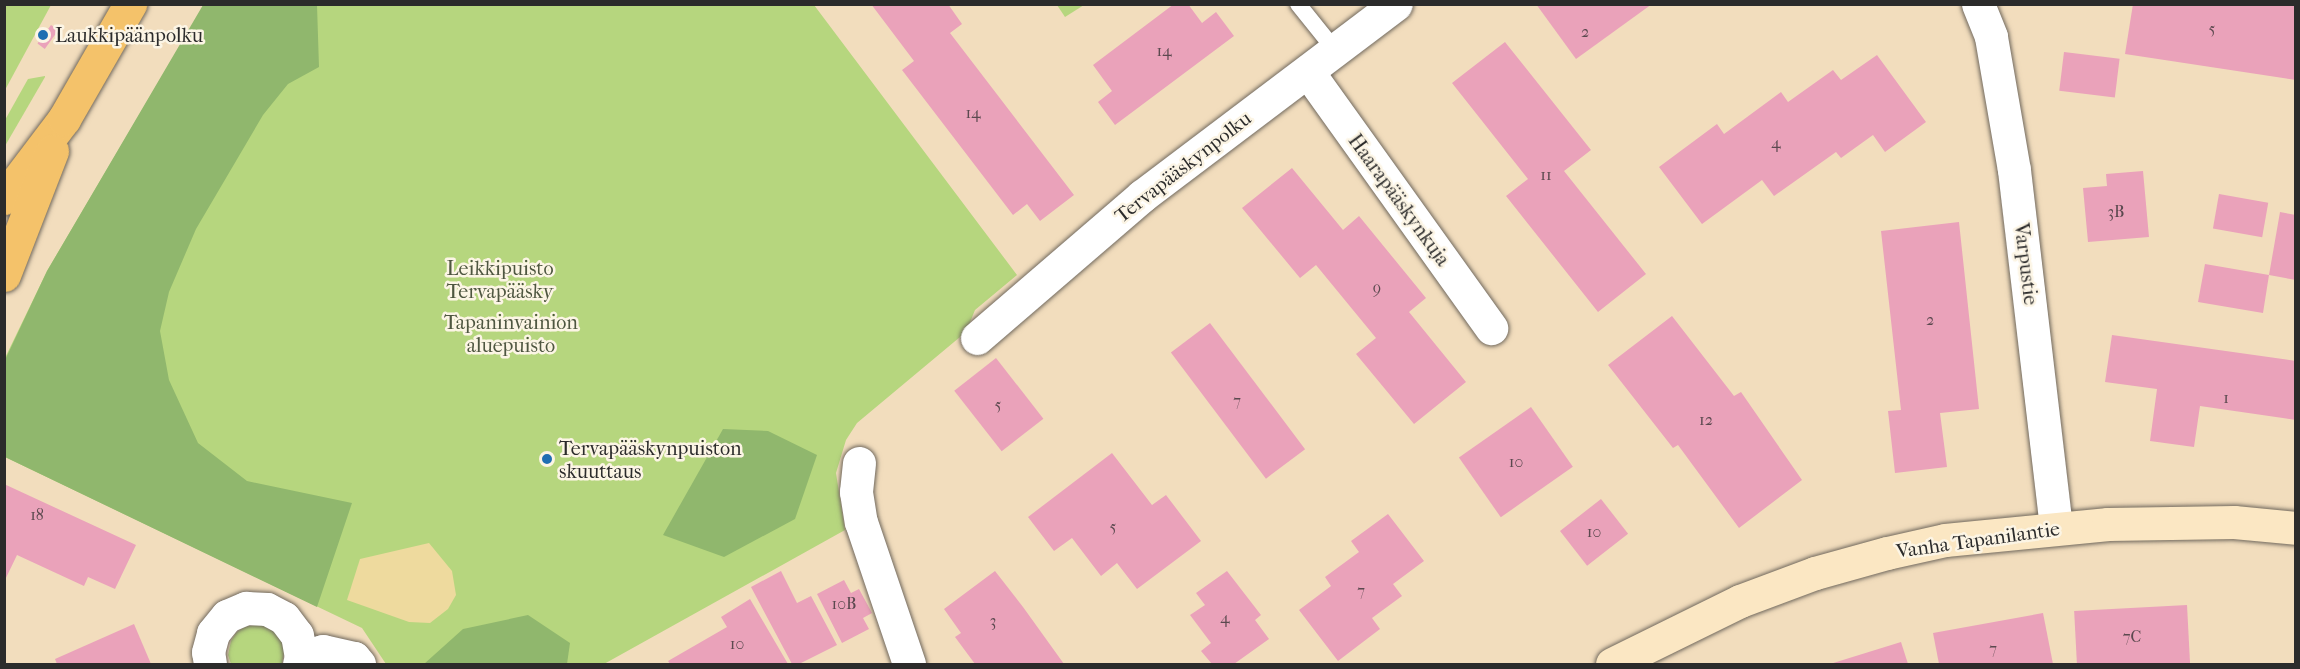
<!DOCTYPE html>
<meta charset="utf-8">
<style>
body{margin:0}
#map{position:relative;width:2300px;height:669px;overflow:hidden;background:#f2ddbd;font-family:"IM FELL French Canon",serif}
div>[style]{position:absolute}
.green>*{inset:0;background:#b6d67e}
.forest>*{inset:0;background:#90b76d}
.sand>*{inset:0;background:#eeda9e}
.building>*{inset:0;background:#eaa2ba;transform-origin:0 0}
.roads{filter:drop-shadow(0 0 2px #71695e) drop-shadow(0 0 2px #71695e)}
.lane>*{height:16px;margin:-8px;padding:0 8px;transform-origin:8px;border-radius:8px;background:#fff}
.street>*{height:33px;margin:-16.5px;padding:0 16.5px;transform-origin:16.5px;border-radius:16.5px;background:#fff}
.secondary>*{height:33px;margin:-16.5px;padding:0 16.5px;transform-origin:16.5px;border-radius:16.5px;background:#fbe7c3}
.primary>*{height:33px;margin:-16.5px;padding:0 16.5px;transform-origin:16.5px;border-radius:16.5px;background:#f4c26a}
.dots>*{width:16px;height:16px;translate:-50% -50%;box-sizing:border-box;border:3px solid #fcf5e5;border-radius:50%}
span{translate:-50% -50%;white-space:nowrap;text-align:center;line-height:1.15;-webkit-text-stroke:5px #fcf5e5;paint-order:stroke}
.number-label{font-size:16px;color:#5b494f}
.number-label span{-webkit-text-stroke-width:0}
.poi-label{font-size:20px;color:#2b2b2b}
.left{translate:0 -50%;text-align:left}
.street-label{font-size:20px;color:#2b2b2b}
.park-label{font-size:20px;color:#4e5640}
.frame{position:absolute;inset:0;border:6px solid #2b2b2b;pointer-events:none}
</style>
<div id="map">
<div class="green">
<div style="clip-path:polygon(5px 4px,51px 5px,5px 90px,4px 5px)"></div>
<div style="clip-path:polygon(204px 5px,814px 5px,1017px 275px,975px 310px,966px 332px,857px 423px,846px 440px,836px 473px,845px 530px,604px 664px,386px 664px,362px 628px,5px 457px,4px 360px,47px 271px)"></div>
<div style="clip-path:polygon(1057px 5px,1084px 5px,1065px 17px)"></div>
<div style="clip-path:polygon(45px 76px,45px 77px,5px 146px,5px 120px,28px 79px)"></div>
<div style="clip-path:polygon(260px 624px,275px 631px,285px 646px,282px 664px,231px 664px,228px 655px,231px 641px,236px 633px,244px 627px)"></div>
</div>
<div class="forest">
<div style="clip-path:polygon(203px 5px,317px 5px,319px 67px,288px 84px,263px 115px,196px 229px,169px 292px,160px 331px,169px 380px,198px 443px,247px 481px,352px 503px,317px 607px,5px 457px,5px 360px,47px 271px)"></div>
<div style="clip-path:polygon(723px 429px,768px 431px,817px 455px,795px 519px,724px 557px,663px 535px)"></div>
<div style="clip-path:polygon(528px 615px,570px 643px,567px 664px,424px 664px,463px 629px)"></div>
</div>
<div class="sand">
<div style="clip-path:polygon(429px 543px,452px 571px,456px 595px,448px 609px,430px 623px,409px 622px,347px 600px,360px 559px)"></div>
</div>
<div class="building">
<div style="clip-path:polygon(871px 4px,948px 4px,962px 24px,950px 33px,1074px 195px,1040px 221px,1027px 204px,1013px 215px,902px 70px,914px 61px)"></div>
<div style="clip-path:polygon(1174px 4px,1188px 4px,1202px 23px,1216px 12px,1234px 36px,1115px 125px,1098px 102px,1112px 91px,1093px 65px)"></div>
<div style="clip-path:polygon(1536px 4px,1652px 4px,1576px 59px)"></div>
<div style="clip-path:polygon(2133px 4px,2296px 4px,2296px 80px,2125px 54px)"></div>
<div style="left:51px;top:25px;width:9px;height:23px;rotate:36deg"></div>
<div style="clip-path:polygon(1505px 42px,1591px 150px,1564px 171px,1646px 274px,1598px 312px,1506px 196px,1528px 179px,1452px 83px)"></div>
<div style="left:2064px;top:52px;width:56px;height:39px;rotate:7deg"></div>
<div style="clip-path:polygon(1877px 55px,1926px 122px,1885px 152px,1873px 135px,1841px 158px,1836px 152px,1774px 196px,1762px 180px,1702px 224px,1659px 167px,1717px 124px,1724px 134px,1781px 92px,1788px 102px,1833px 70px,1841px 80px)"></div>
<div style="clip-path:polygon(1292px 168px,1343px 230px,1359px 216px,1426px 298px,1409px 312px,1466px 382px,1414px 424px,1356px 354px,1376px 338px,1316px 265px,1300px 278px,1242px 208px)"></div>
<div style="clip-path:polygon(2143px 171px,2149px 237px,2088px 242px,2083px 188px,2107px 186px,2106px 174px)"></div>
<div style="left:2219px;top:194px;width:50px;height:35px;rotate:10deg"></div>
<div style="clip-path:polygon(2280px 212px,2296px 215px,2296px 280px,2269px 275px,2263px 313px,2198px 302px,2205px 264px,2269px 275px)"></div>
<div style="clip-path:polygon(1959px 222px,1979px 409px,1940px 413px,1947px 467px,1895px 473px,1888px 411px,1901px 410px,1881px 231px)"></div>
<div style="clip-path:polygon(1672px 316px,1734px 396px,1741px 392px,1802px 480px,1739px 528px,1678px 445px,1673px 448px,1608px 365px)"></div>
<div style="left:1210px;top:323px;width:158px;height:49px;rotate:53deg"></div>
<div style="clip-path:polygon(2112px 335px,2296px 361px,2296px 420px,2200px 406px,2194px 447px,2150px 441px,2157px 389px,2105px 382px)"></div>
<div style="left:996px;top:358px;width:77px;height:53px;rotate:52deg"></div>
<div style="left:1531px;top:407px;width:73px;height:88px;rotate:55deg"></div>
<div style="clip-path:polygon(1112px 453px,1152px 505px,1166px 495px,1201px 541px,1137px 589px,1117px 563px,1101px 576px,1072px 538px,1054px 551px,1028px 517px)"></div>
<div style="clip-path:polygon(4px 484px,136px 545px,115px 589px,88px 577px,84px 586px,17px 555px,4px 582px)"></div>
<div style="left:1601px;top:499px;width:44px;height:52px;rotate:52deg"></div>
<div style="clip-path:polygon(1388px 514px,1424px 561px,1393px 584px,1402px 596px,1372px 618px,1380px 629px,1338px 661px,1299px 610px,1331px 586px,1325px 577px,1359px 552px,1351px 541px)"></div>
<div style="clip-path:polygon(781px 571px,797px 603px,811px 596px,837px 645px,799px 664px,792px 664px,751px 587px)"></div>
<div style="clip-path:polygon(995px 571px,1023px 607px,1064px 664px,975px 664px,955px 637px,961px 633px,944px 609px)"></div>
<div style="clip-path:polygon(1227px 571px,1261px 615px,1255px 620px,1269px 639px,1234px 664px,1212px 664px,1201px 651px,1211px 643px,1190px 615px,1205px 605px,1196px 593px)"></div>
<div style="clip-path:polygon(844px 580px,851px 593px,859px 589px,872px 613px,863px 618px,869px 629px,842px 643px,817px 594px)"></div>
<div style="clip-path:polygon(750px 599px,788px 664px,670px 664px,668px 661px,727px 627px,721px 617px)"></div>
<div style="left:2187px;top:605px;width:59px;height:113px;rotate:87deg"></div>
<div style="clip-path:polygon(2043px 613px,2053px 664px,1939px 664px,1933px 633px)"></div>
<div style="clip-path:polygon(134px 624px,151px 664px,57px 664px,55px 659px)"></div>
<div style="clip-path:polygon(1901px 642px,1908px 664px,1830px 664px)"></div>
</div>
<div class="roads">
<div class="lane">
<div style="left:1298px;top:4px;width:59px;rotate:51.2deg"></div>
</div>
<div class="street">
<div style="left:1978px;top:4px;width:35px;rotate:68deg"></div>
<div style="left:1991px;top:37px;width:135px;rotate:80.2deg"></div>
<div style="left:2014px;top:170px;width:359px;rotate:83.3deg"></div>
<div style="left:1308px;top:72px;width:315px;rotate:54.4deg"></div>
<div style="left:977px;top:338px;width:218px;rotate:-40.7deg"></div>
<div style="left:1142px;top:196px;width:318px;rotate:-37.1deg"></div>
<div style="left:859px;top:463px;width:29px;rotate:96deg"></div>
<div style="left:856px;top:492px;width:30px;rotate:81deg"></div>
<div style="left:861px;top:522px;width:150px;rotate:71.3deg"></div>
<div style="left:301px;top:657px;width:23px;rotate:-15deg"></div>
<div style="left:323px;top:651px;width:32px;rotate:13deg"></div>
<div style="left:354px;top:658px;width:8px;rotate:50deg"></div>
<div style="left:210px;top:664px;width:12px;rotate:-99deg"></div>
<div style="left:208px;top:652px;width:20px;rotate:-75deg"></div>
<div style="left:213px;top:633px;width:22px;rotate:-51deg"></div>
<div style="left:227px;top:616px;width:21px;rotate:-23deg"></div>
<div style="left:246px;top:608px;width:21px;rotate:3deg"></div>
<div style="left:267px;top:609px;width:19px;rotate:28deg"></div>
<div style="left:284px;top:618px;width:21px;rotate:53deg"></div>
<div style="left:297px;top:635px;width:22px;rotate:80deg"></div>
<div style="left:301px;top:657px;width:7px;rotate:106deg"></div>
</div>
<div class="secondary">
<div style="left:1612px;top:664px;width:143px;rotate:-26.2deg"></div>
<div style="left:1740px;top:601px;width:80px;rotate:-20.5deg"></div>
<div style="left:1815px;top:573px;width:75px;rotate:-15.5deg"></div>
<div style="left:1887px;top:553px;width:59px;rotate:-12.6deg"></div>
<div style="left:1945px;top:540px;width:164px;rotate:-5.6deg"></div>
<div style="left:2108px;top:524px;width:126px;rotate:-0.9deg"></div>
<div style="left:2234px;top:522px;width:62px;rotate:5.5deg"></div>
</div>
<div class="primary">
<div style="left:4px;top:198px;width:99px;rotate:-52.8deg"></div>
<div style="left:64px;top:119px;width:133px;rotate:-60.1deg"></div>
<div style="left:4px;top:275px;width:133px;rotate:-68.8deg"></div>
</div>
</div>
<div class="dots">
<div style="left:43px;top:35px;background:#1f6fb2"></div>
<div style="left:547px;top:459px;background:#1f6fb2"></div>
</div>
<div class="number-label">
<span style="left:2212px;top:29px">5</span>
<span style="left:1585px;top:32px">2</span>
<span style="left:1164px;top:51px">14</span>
<span style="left:973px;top:113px">14</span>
<span style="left:1776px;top:143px">4</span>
<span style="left:1546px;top:175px">11</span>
<span style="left:2116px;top:212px">3B</span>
<span style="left:1377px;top:288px">9</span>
<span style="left:1930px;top:320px">2</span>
<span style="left:2226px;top:398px">1</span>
<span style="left:1237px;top:401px">7</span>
<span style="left:998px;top:405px">5</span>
<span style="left:1706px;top:420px">12</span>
<span style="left:1516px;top:462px">10</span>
<span style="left:37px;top:515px">18</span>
<span style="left:1113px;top:527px">5</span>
<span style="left:1594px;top:532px">10</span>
<span style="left:1361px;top:591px">7</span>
<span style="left:844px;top:604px">10B</span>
<span style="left:1225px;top:618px">4</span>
<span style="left:993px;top:621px">3</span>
<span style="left:2132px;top:637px">7C</span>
<span style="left:737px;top:644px">10</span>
<span style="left:1993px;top:649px">7</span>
</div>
<div class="poi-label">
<span class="left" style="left:55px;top:35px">Laukkipäänpolku</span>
<span class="left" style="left:559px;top:460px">Tervapääskynpuiston<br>skuuttaus</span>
</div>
<div class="street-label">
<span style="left:1183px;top:167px;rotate:-38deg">Tervapääskynpolku</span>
<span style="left:1399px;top:200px;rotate:54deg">Haarapääskynkuja</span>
<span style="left:2026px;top:264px;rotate:83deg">Varpustie</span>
<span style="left:1978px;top:540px;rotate:-8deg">Vanha Tapanilantie</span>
</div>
<div class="park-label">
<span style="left:500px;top:280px">Leikkipuisto<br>Tervapääsky</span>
<span style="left:511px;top:334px">Tapaninvainion<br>aluepuisto</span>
</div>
<div class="frame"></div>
</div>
